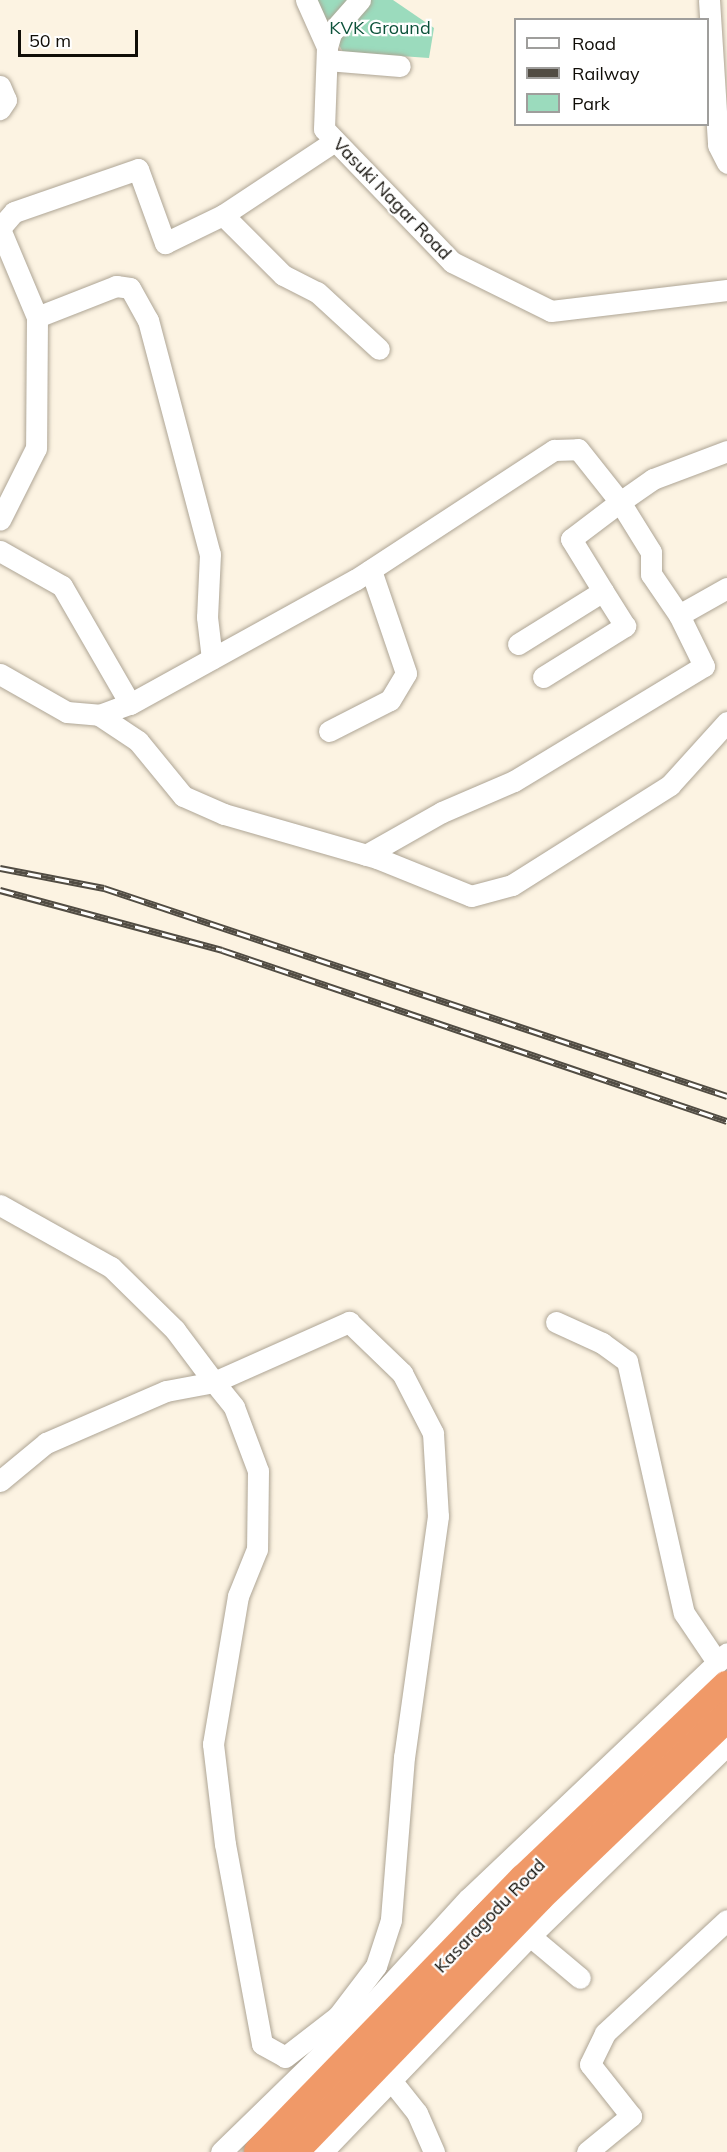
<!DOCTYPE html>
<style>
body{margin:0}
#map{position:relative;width:727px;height:2152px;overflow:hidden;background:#fcf3e2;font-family:Mulish,sans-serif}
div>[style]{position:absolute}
.green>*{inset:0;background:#9bdbbd}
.roads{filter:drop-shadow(0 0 2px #aea595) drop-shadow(0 0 2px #aea595)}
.minor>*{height:21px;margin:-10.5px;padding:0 10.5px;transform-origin:10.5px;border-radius:10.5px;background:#fff}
.highway>*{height:30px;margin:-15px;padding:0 15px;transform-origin:15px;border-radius:15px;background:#f09968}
.rail>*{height:7px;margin-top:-3.5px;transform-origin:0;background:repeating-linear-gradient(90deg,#fff 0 14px,#514c43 0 28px);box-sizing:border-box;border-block:2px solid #514c43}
span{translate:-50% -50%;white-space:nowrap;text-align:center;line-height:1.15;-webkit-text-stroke:4.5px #fff;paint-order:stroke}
.park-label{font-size:18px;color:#0c523a}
.street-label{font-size:18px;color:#100d07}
.legend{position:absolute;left:514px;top:18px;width:195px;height:108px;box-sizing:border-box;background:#fff;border:2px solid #9f9e9c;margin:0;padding:8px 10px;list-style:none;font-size:18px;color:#100d07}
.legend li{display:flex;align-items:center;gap:12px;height:30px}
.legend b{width:30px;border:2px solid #9f9e9c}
.scale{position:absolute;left:18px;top:30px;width:120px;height:27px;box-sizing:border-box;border:3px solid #100d07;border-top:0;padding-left:8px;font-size:18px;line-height:21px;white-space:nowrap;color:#100d07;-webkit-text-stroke:4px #fff;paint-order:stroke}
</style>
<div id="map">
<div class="green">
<div style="clip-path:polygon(314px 0,393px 0,434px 28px,429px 58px,343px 52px)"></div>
</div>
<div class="roads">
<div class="minor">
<div style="left:306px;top:0;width:51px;rotate:65.9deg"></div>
<div style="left:327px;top:47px;width:82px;rotate:92.1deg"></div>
<div style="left:324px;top:129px;width:185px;rotate:46.1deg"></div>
<div style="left:452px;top:262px;width:110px;rotate:26.3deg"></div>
<div style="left:551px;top:311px;width:177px;rotate:-6.8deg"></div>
<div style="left:709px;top:0;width:145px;rotate:86.4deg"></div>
<div style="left:718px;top:145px;width:20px;rotate:63deg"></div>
<div style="left:327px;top:47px;width:15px;rotate:-74deg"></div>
<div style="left:331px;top:33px;width:44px;rotate:-48.7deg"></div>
<div style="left:327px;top:60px;width:73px;rotate:4.7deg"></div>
<div style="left:0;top:86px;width:15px;rotate:67deg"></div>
<div style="left:6px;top:100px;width:11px;rotate:124deg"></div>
<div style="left:223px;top:215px;width:85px;rotate:45deg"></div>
<div style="left:283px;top:275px;width:38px;rotate:27deg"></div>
<div style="left:317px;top:292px;width:84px;rotate:42.6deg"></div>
<div style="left:0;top:228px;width:21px;rotate:-49deg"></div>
<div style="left:14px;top:212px;width:131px;rotate:-19.1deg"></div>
<div style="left:138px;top:169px;width:79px;rotate:70deg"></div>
<div style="left:165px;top:243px;width:64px;rotate:-25.8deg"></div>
<div style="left:223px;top:215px;width:134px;rotate:-33.5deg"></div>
<div style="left:0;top:229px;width:95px;rotate:67.2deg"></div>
<div style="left:37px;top:317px;width:131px;rotate:90.4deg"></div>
<div style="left:36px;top:448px;width:80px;rotate:116.6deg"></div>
<div style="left:37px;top:317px;width:85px;rotate:-21.4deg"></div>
<div style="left:116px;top:286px;width:14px;rotate:8deg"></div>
<div style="left:130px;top:288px;width:37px;rotate:61deg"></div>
<div style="left:148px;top:320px;width:242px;rotate:75.2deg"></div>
<div style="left:210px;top:554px;width:63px;rotate:92.7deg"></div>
<div style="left:207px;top:617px;width:42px;rotate:83.2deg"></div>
<div style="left:0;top:551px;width:71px;rotate:29.4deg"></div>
<div style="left:62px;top:586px;width:136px;rotate:60deg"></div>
<div style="left:518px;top:644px;width:100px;rotate:-31.9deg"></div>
<div style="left:603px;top:591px;width:61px;rotate:-121.6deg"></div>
<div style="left:571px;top:539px;width:61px;rotate:-37.1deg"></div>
<div style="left:620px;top:502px;width:59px;rotate:58.2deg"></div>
<div style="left:651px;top:552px;width:22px;rotate:90deg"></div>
<div style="left:651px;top:574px;width:50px;rotate:55.7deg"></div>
<div style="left:0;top:674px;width:77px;rotate:29.6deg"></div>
<div style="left:67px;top:712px;width:32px;rotate:5deg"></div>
<div style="left:99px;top:715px;width:33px;rotate:-20deg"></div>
<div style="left:130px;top:704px;width:257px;rotate:-28.9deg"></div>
<div style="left:355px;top:580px;width:238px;rotate:-33.2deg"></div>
<div style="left:554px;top:450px;width:24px;rotate:-2deg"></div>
<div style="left:578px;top:449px;width:68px;rotate:51.6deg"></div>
<div style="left:620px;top:502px;width:40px;rotate:-34.9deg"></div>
<div style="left:653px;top:479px;width:79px;rotate:-20.7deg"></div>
<div style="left:543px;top:677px;width:97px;rotate:-31.9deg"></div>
<div style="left:625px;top:626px;width:41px;rotate:-122.2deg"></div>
<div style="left:99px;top:715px;width:47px;rotate:33.7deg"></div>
<div style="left:138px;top:741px;width:71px;rotate:50.7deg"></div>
<div style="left:183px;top:796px;width:45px;rotate:23.7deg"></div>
<div style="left:224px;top:814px;width:159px;rotate:16deg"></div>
<div style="left:377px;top:858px;width:101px;rotate:22deg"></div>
<div style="left:471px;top:896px;width:42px;rotate:-15deg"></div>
<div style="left:512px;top:885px;width:187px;rotate:-32.3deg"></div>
<div style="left:670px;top:785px;width:85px;rotate:-47.9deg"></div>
<div style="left:329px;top:731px;width:68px;rotate:-26.9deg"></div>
<div style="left:390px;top:700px;width:31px;rotate:-59deg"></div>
<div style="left:406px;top:673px;width:109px;rotate:-108.8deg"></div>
<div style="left:366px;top:855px;width:87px;rotate:-29.5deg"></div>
<div style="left:442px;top:812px;width:78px;rotate:-23.3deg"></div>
<div style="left:514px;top:781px;width:222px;rotate:-31.2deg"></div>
<div style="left:704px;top:666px;width:57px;rotate:-116.1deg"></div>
<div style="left:679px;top:615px;width:55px;rotate:-29.4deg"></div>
<div style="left:0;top:1205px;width:127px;rotate:29.2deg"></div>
<div style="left:111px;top:1267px;width:90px;rotate:44.5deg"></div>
<div style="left:175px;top:1330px;width:65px;rotate:53.1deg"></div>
<div style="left:214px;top:1382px;width:148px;rotate:-24deg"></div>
<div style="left:349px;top:1322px;width:74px;rotate:43.9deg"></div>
<div style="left:402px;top:1373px;width:68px;rotate:62.7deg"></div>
<div style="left:433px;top:1433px;width:83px;rotate:86.6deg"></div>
<div style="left:438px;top:1516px;width:243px;rotate:98deg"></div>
<div style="left:404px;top:1757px;width:164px;rotate:94.6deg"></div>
<div style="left:391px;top:1920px;width:48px;rotate:108.1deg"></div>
<div style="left:376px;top:1966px;width:63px;rotate:127.2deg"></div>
<div style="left:338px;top:2016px;width:16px;rotate:55deg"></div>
<div style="left:556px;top:1322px;width:51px;rotate:24.5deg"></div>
<div style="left:602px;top:1343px;width:31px;rotate:36deg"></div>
<div style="left:627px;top:1361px;width:258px;rotate:77.3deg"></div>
<div style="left:684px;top:1613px;width:59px;rotate:56deg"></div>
<div style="left:0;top:1481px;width:60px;rotate:-39.6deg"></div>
<div style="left:46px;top:1443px;width:131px;rotate:-23.4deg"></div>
<div style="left:166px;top:1391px;width:49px;rotate:-10.6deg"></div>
<div style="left:214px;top:1382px;width:32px;rotate:51deg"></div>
<div style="left:234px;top:1407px;width:68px;rotate:69.4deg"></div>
<div style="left:258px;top:1471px;width:78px;rotate:90.7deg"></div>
<div style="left:257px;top:1549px;width:51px;rotate:112deg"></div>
<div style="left:238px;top:1596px;width:150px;rotate:99.6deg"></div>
<div style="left:213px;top:1744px;width:101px;rotate:83.2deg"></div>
<div style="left:225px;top:1844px;width:203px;rotate:79.5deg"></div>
<div style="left:262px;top:2044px;width:26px;rotate:29deg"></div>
<div style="left:285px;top:2057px;width:67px;rotate:-37.7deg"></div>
<div style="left:530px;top:1936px;width:65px;rotate:40deg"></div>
<div style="left:382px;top:2069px;width:56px;rotate:51.5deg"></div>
<div style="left:417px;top:2113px;width:43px;rotate:66.4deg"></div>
<div style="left:221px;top:2152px;width:195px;rotate:-44.2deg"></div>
<div style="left:361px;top:2016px;width:159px;rotate:-47.6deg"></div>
<div style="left:468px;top:1899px;width:357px;rotate:-43.5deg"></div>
<div style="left:322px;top:2152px;width:300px;rotate:-46.1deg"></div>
<div style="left:530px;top:1936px;width:274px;rotate:-44.1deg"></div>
<div style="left:587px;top:2152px;width:57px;rotate:-39.3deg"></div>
<div style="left:631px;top:2116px;width:66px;rotate:-128.3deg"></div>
<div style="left:590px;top:2064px;width:34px;rotate:-64deg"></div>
<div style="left:605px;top:2033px;width:166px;rotate:-42.8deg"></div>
</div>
<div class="highway">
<div style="left:259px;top:2152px;width:380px;rotate:-45.9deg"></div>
<div style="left:524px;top:1879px;width:280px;rotate:-43.6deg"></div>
<div style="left:293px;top:2152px;width:354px;rotate:-46deg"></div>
<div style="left:539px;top:1897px;width:260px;rotate:-43.8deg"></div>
</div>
</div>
<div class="rail">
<div style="left:0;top:868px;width:106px;rotate:10.9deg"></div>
<div style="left:104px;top:888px;width:657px;rotate:18.46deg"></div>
<div style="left:0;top:890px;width:230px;rotate:15.1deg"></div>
<div style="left:222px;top:950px;width:533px;rotate:18.71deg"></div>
</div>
<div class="park-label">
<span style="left:380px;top:28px">KVK Ground</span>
</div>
<div class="street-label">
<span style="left:392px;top:199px;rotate:46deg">Vasuki Nagar Road</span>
<span style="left:490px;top:1916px;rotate:-46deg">Kasaragodu Road</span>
</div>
<ul class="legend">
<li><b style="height:8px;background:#fff"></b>Road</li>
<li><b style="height:8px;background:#514c43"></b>Railway</li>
<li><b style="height:16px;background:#9bdbbd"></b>Park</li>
</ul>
<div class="scale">50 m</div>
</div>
